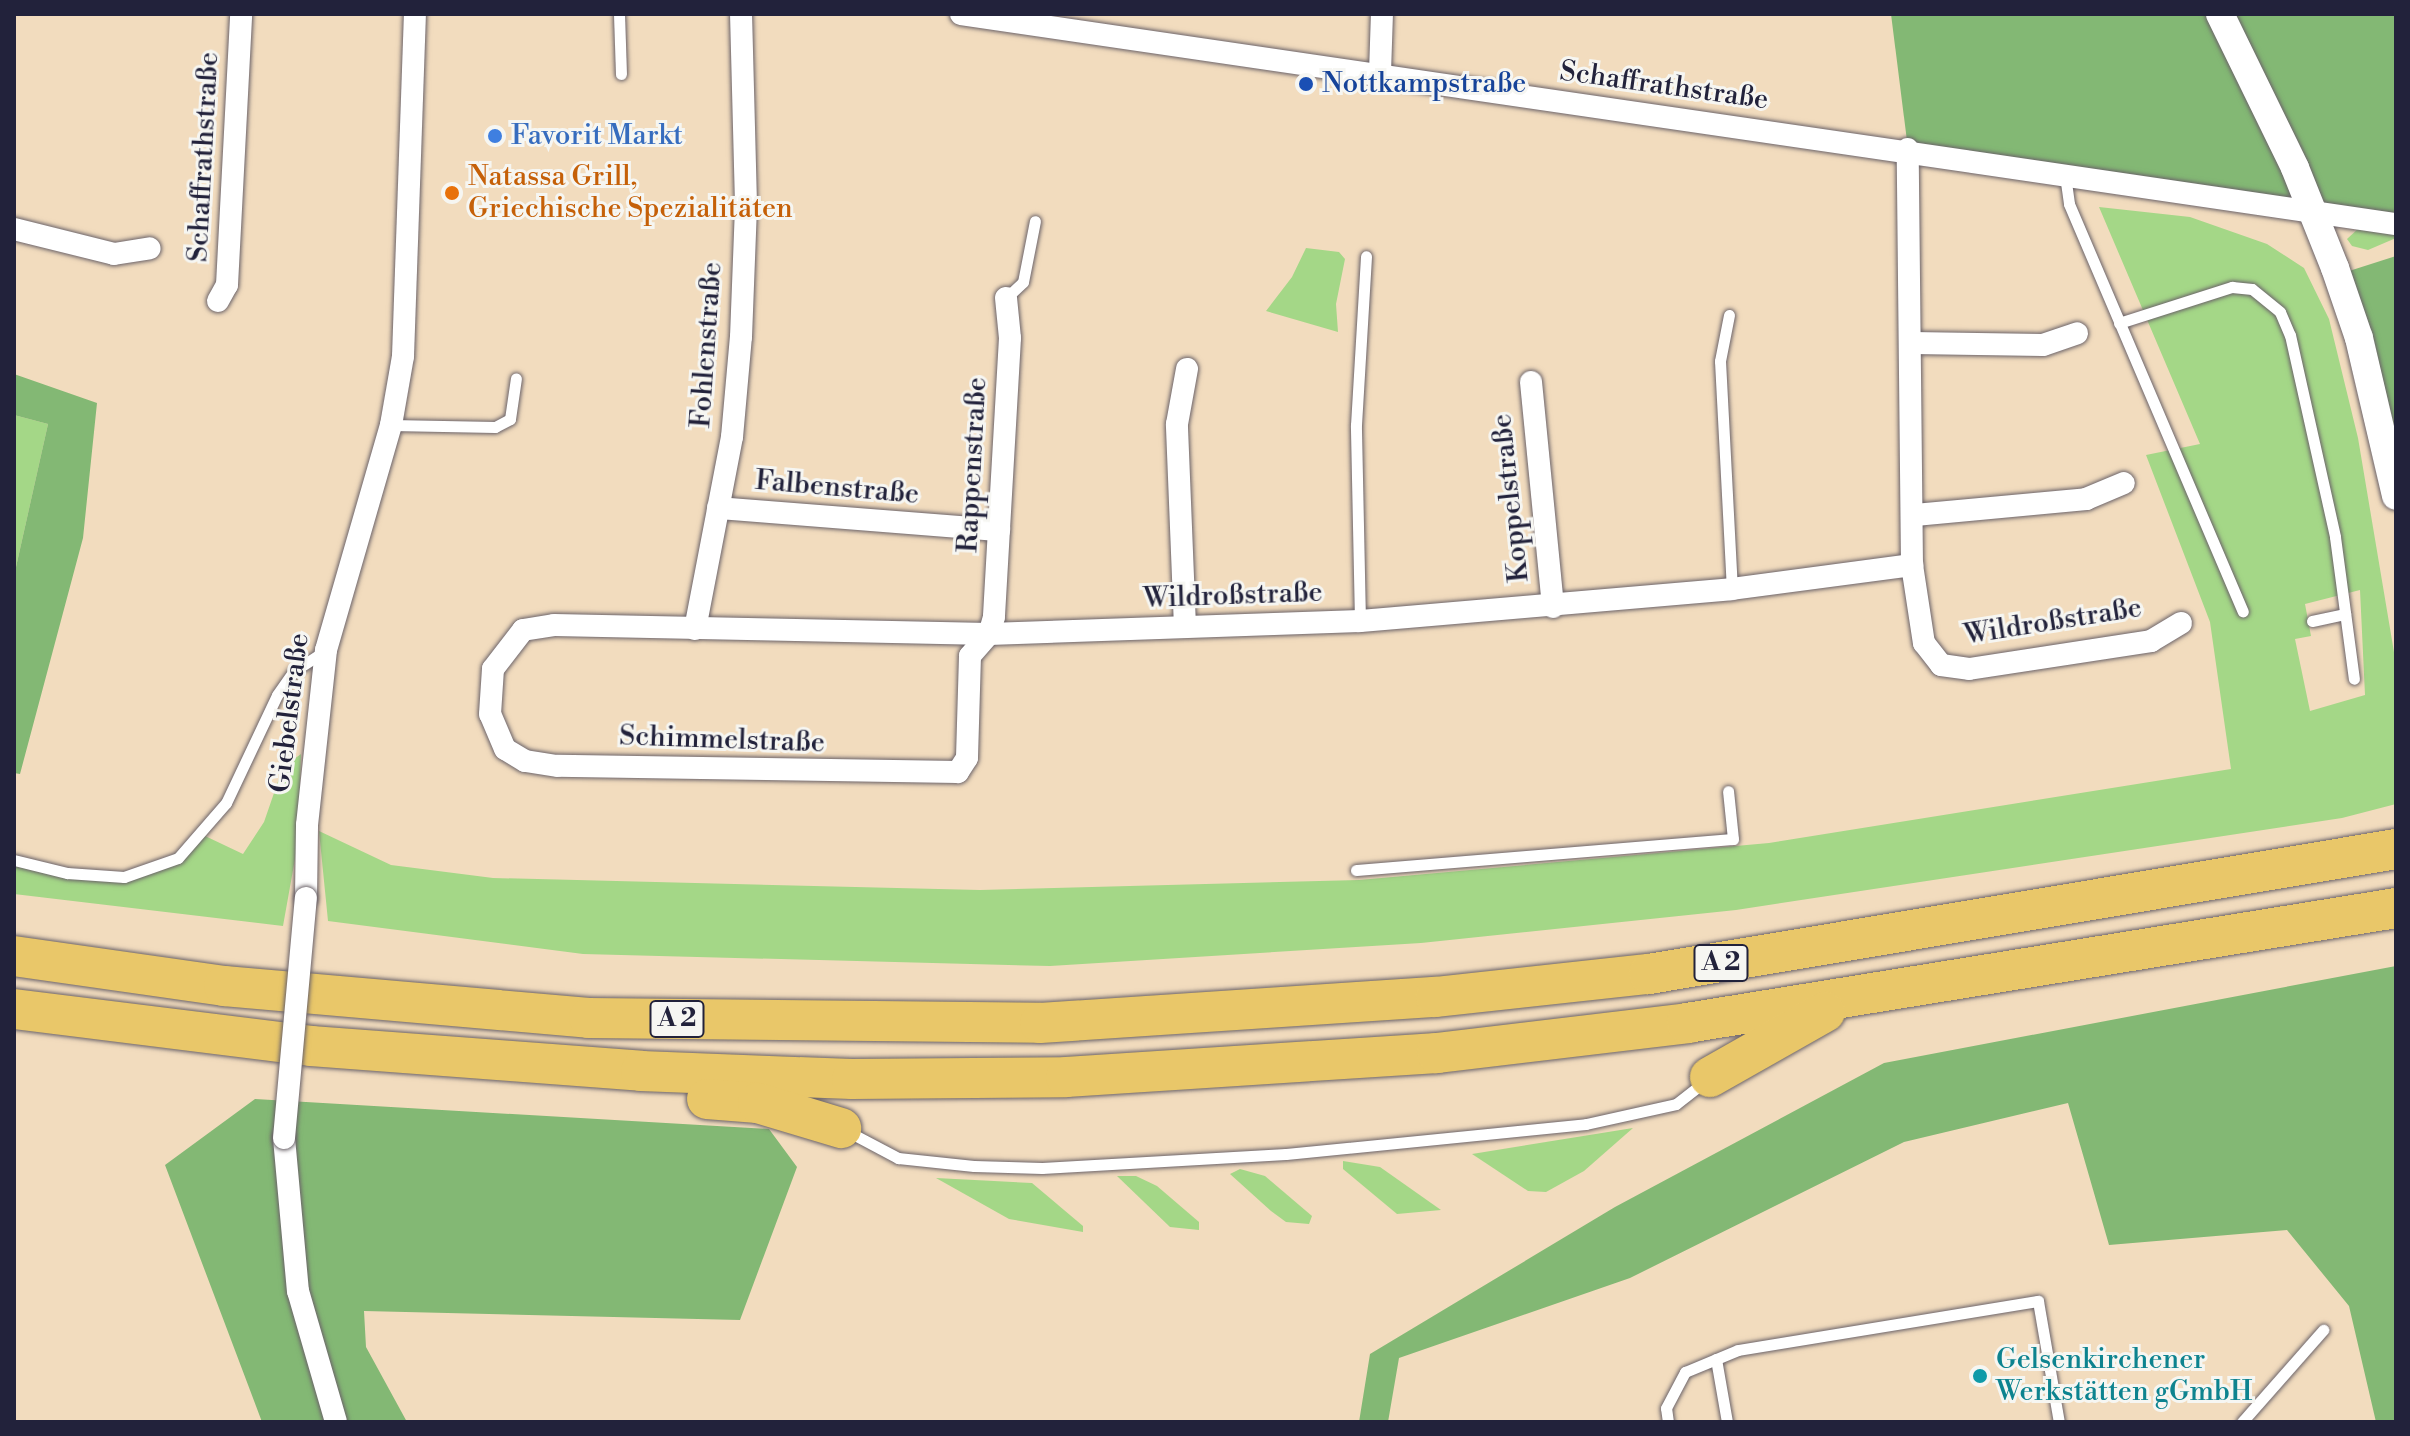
<!DOCTYPE html>
<meta charset="utf-8">
<style>
body{margin:0}
#map{position:relative;width:2410px;height:1436px;overflow:hidden;background:#f2dcbe;font-family:"Libre Bodoni",serif}
div>[style]{position:absolute}
.green>*{inset:0;background:#a4d787}
.forest>*{inset:0;background:#83b874}
.roads{filter:drop-shadow(0 0 2px #6b6369) drop-shadow(0 0 2px #6b6369)}
.service>*{height:11px;margin:-5.5px;padding:0 5.5px;transform-origin:5.5px;border-radius:5.5px;background:#fff}
.minor>*{height:22px;margin:-11px;padding:0 11px;transform-origin:11px;border-radius:11px;background:#fff}
.tertiary>*{height:28px;margin:-14px;padding:0 14px;transform-origin:14px;border-radius:14px;background:#fff}
.motorway>*{height:40px;margin:-20px;padding:0 20px;transform-origin:20px;border-radius:20px;background:#e9c769}
.bridges{filter:drop-shadow(0 0 2px #6b6369) drop-shadow(0 0 2px #6b6369)}
.minor-bridge>*{height:22px;margin:-11px;padding:0 11px;transform-origin:11px;border-radius:11px;background:#fff}
.dots>*{width:22px;height:22px;translate:-50% -50%;box-sizing:border-box;border:4px solid #f6f6f2;border-radius:50%}
span{translate:-50% -50%;white-space:nowrap;text-align:center;line-height:1.15;-webkit-text-stroke:6px #f6f6f2;paint-order:stroke}
.shield-label span{padding:2px 6px;background:#f6f6f2;border:2px solid;border-radius:6px;-webkit-text-stroke-width:0}
.shield-label{font-size:26px;color:#22223b;font-weight:700}
.transit-label{font-size:28px;color:#164399}
.left{translate:0 -50%;text-align:left}
.street-label{font-size:28px;color:#22223b}
.shop-label{font-size:28px;color:#366cbe}
.food-label{font-size:28px;color:#c56008}
.culture-label{font-size:28px;color:#0d838f}
.frame{position:absolute;inset:0;border:16px solid #22223b;pointer-events:none}
</style>
<div id="map">
<div class="green">
<div style="clip-path:polygon(evenodd,2099px 207px,2190px 217px,2267px 244px,2304px 268px,2329px 319px,2358px 438px,2396px 664px,2396px 804px,2342px 818px,1736px 910px,1421px 943px,1050px 966px,583px 954px,328px 921px,319px 831px,391px 865px,493px 878px,980px 890px,1359px 880px,1769px 843px,2231px 769px,2210px 622px,2146px 455px,2200px 444px,2099px 207px,2360px 590px,2365px 695px,2310px 711px,2295px 639px,2311px 636px,2305px 604px,2360px 590px)"></div>
<div style="clip-path:polygon(2360px 227px,2396px 232px,2396px 238px,2368px 250px,2352px 246px,2347px 239px)"></div>
<div style="clip-path:polygon(1306px 248px,1339px 252px,1345px 259px,1336px 304px,1338px 332px,1266px 311px,1292px 277px)"></div>
<div style="clip-path:polygon(14px 415px,48px 424px,14px 576px)"></div>
<div style="clip-path:polygon(301px 754px,298px 842px,283px 926px,14px 894px,14px 860px,124px 877px,152px 869px,203px 835px,243px 854px,264px 822px,283px 767px)"></div>
<div style="clip-path:polygon(1633px 1128px,1584px 1171px,1546px 1192px,1528px 1191px,1472px 1154px)"></div>
<div style="clip-path:polygon(1343px 1161px,1380px 1167px,1441px 1210px,1397px 1214px,1343px 1169px)"></div>
<div style="clip-path:polygon(1240px 1169px,1265px 1176px,1312px 1216px,1309px 1224px,1286px 1222px,1271px 1211px,1230px 1174px)"></div>
<div style="clip-path:polygon(1117px 1176px,1136px 1176px,1157px 1186px,1199px 1222px,1199px 1230px,1170px 1227px)"></div>
<div style="clip-path:polygon(936px 1178px,1032px 1183px,1083px 1226px,1083px 1232px,1009px 1219px)"></div>
</div>
<div class="forest">
<div style="clip-path:polygon(1891px 14px,2396px 14px,2396px 220px,1908px 149px)"></div>
<div style="clip-path:polygon(2396px 256px,2396px 450px,2346px 272px)"></div>
<div style="clip-path:polygon(14px 374px,97px 403px,83px 538px,20px 774px,14px 773px,14px 576px,48px 424px,14px 415px)"></div>
<div style="clip-path:polygon(2396px 966px,2396px 1422px,2376px 1422px,2349px 1306px,2287px 1230px,2109px 1245px,2068px 1103px,1904px 1142px,1630px 1278px,1399px 1358px,1388px 1422px,1359px 1422px,1370px 1354px,1615px 1207px,1884px 1063px)"></div>
<div style="clip-path:polygon(255px 1099px,769px 1129px,797px 1167px,740px 1320px,364px 1311px,366px 1347px,407px 1422px,262px 1422px,165px 1165px)"></div>
</div>
<div class="roads">
<div class="service">
<div style="left:619px;top:14px;width:60px;rotate:88.1deg"></div>
<div style="left:2065px;top:175px;width:29px;rotate:82deg"></div>
<div style="left:2069px;top:204px;width:443px;rotate:66.9deg"></div>
<div style="left:1006px;top:298px;width:23px;rotate:-43deg"></div>
<div style="left:1023px;top:282px;width:62px;rotate:-78.9deg"></div>
<div style="left:1729px;top:315px;width:47px;rotate:101.1deg"></div>
<div style="left:1720px;top:361px;width:228px;rotate:87deg"></div>
<div style="left:2119px;top:323px;width:119px;rotate:-17.7deg"></div>
<div style="left:2232px;top:287px;width:20px;rotate:6deg"></div>
<div style="left:2252px;top:289px;width:36px;rotate:39deg"></div>
<div style="left:2280px;top:312px;width:25px;rotate:67deg"></div>
<div style="left:2290px;top:335px;width:207px;rotate:77.4deg"></div>
<div style="left:2335px;top:537px;width:143px;rotate:82.4deg"></div>
<div style="left:391px;top:425px;width:104px;rotate:1.1deg"></div>
<div style="left:495px;top:427px;width:17px;rotate:-28deg"></div>
<div style="left:510px;top:419px;width:41px;rotate:-81.7deg"></div>
<div style="left:1360px;top:621px;width:196px;rotate:-91.2deg"></div>
<div style="left:1356px;top:425px;width:169px;rotate:-86.6deg"></div>
<div style="left:2312px;top:621px;width:34px;rotate:-12deg"></div>
<div style="left:14px;top:860px;width:55px;rotate:13.8deg"></div>
<div style="left:67px;top:873px;width:57px;rotate:4deg"></div>
<div style="left:124px;top:877px;width:57px;rotate:-19.4deg"></div>
<div style="left:178px;top:858px;width:73px;rotate:-48.9deg"></div>
<div style="left:226px;top:803px;width:119px;rotate:-64.7deg"></div>
<div style="left:277px;top:695px;width:29px;rotate:-55deg"></div>
<div style="left:294px;top:671px;width:37px;rotate:-33deg"></div>
<div style="left:1356px;top:870px;width:378px;rotate:-4.7deg"></div>
<div style="left:1733px;top:839px;width:48px;rotate:-95.9deg"></div>
<div style="left:847px;top:1131px;width:58px;rotate:27.9deg"></div>
<div style="left:898px;top:1158px;width:76px;rotate:6deg"></div>
<div style="left:974px;top:1166px;width:68px;rotate:1.7deg"></div>
<div style="left:1042px;top:1168px;width:244px;rotate:-3.3deg"></div>
<div style="left:1286px;top:1154px;width:301px;rotate:-5.7deg"></div>
<div style="left:1586px;top:1124px;width:92px;rotate:-12.5deg"></div>
<div style="left:1676px;top:1104px;width:39px;rotate:-38deg"></div>
<div style="left:1716px;top:1359px;width:64px;rotate:80.1deg"></div>
<div style="left:1668px;top:1422px;width:14px;rotate:-98deg"></div>
<div style="left:1666px;top:1408px;width:41px;rotate:-62.2deg"></div>
<div style="left:1685px;top:1372px;width:57px;rotate:-22.5deg"></div>
<div style="left:1738px;top:1350px;width:304px;rotate:-9.3deg"></div>
<div style="left:2038px;top:1301px;width:123px;rotate:80.2deg"></div>
<div style="left:2242px;top:1422px;width:123px;rotate:-48.6deg"></div>
</div>
<div class="minor">
<div style="left:961px;top:14px;width:1450px;rotate:8.33deg"></div>
<div style="left:1380px;top:73px;width:59px;rotate:-88.1deg"></div>
<div style="left:14px;top:229px;width:103px;rotate:14deg"></div>
<div style="left:114px;top:254px;width:36px;rotate:-9deg"></div>
<div style="left:1006px;top:298px;width:40px;rotate:84.3deg"></div>
<div style="left:1010px;top:338px;width:279px;rotate:93.3deg"></div>
<div style="left:994px;top:617px;width:18px;rotate:106deg"></div>
<div style="left:989px;top:634px;width:29px;rotate:131deg"></div>
<div style="left:970px;top:656px;width:102px;rotate:91.7deg"></div>
<div style="left:967px;top:758px;width:17px;rotate:123deg"></div>
<div style="left:958px;top:772px;width:401px;rotate:-179.1deg"></div>
<div style="left:557px;top:766px;width:32px;rotate:-171deg"></div>
<div style="left:525px;top:761px;width:23px;rotate:-149deg"></div>
<div style="left:505px;top:749px;width:38px;rotate:-113deg"></div>
<div style="left:490px;top:714px;width:45px;rotate:-86.2deg"></div>
<div style="left:493px;top:669px;width:49px;rotate:-52.4deg"></div>
<div style="left:523px;top:630px;width:31px;rotate:-9deg"></div>
<div style="left:554px;top:625px;width:435px;rotate:1.2deg"></div>
<div style="left:989px;top:634px;width:371px;rotate:-2deg"></div>
<div style="left:1360px;top:621px;width:373px;rotate:-4.9deg"></div>
<div style="left:1732px;top:589px;width:182px;rotate:-7.6deg"></div>
<div style="left:1912px;top:565px;width:416px;rotate:-90.6deg"></div>
<div style="left:218px;top:301px;width:18px;rotate:-61deg"></div>
<div style="left:227px;top:285px;width:271px;rotate:-87deg"></div>
<div style="left:1912px;top:343px;width:131px;rotate:0.9deg"></div>
<div style="left:2043px;top:345px;width:36px;rotate:-19deg"></div>
<div style="left:1531px;top:382px;width:226px;rotate:84.4deg"></div>
<div style="left:718px;top:508px;width:282px;rotate:4.5deg"></div>
<div style="left:1915px;top:515px;width:172px;rotate:-5.3deg"></div>
<div style="left:2086px;top:499px;width:41px;rotate:-22.8deg"></div>
<div style="left:1912px;top:565px;width:79px;rotate:81.3deg"></div>
<div style="left:1924px;top:643px;width:28px;rotate:52deg"></div>
<div style="left:1941px;top:665px;width:28px;rotate:8deg"></div>
<div style="left:1969px;top:669px;width:184px;rotate:-8.7deg"></div>
<div style="left:2151px;top:641px;width:35px;rotate:-31deg"></div>
<div style="left:1185px;top:627px;width:203px;rotate:-92.3deg"></div>
<div style="left:1177px;top:424px;width:56px;rotate:-79.7deg"></div>
<div style="left:695px;top:629px;width:196px;rotate:-79.1deg"></div>
<div style="left:732px;top:437px;width:100px;rotate:-84.9deg"></div>
<div style="left:741px;top:337px;width:133px;rotate:-87.8deg"></div>
<div style="left:746px;top:204px;width:190px;rotate:-91.5deg"></div>
<div style="left:306px;top:898px;width:73px;rotate:-89.2deg"></div>
<div style="left:307px;top:825px;width:176px;rotate:-83.8deg"></div>
<div style="left:326px;top:650px;width:234px;rotate:-73.9deg"></div>
<div style="left:391px;top:425px;width:70px;rotate:-80.1deg"></div>
<div style="left:403px;top:356px;width:342px;rotate:-88deg"></div>
<div style="left:284px;top:1138px;width:154px;rotate:84.8deg"></div>
<div style="left:298px;top:1291px;width:136px;rotate:73.8deg"></div>
</div>
<div class="tertiary">
<div style="left:2220px;top:14px;width:171px;rotate:64deg"></div>
<div style="left:2295px;top:168px;width:108px;rotate:68.2deg"></div>
<div style="left:2335px;top:268px;width:74px;rotate:71.1deg"></div>
<div style="left:2359px;top:338px;width:162px;rotate:76.8deg"></div>
</div>
<div class="motorway">
<div style="left:14px;top:956px;width:212px;rotate:8.1deg"></div>
<div style="left:224px;top:986px;width:366px;rotate:5deg"></div>
<div style="left:589px;top:1018px;width:451px;rotate:0.6deg"></div>
<div style="left:1040px;top:1023px;width:397px;rotate:-3.8deg"></div>
<div style="left:1436px;top:997px;width:214px;rotate:-6.2deg"></div>
<div style="left:1649px;top:974px;width:757px;rotate:-9.5deg"></div>
<div style="left:14px;top:1009px;width:299px;rotate:7.1deg"></div>
<div style="left:311px;top:1046px;width:331px;rotate:4.3deg"></div>
<div style="left:641px;top:1071px;width:211px;rotate:2.2deg"></div>
<div style="left:852px;top:1079px;width:214px;rotate:-0.5deg"></div>
<div style="left:1066px;top:1077px;width:372px;rotate:-3.7deg"></div>
<div style="left:1437px;top:1053px;width:252px;rotate:-6.8deg"></div>
<div style="left:1687px;top:1023px;width:718px;rotate:-9.21deg"></div>
<div style="left:1710px;top:1077px;width:132px;rotate:-29.5deg"></div>
<div style="left:707px;top:1099px;width:51px;rotate:4.5deg"></div>
<div style="left:758px;top:1103px;width:87px;rotate:16.8deg"></div>
</div>
</div>
<div class="bridges">
<div class="minor-bridge">
<div style="left:284px;top:1138px;width:241px;rotate:-84.8deg"></div>
</div>
</div>
<div class="dots">
<div style="left:1306px;top:84px;background:#1a4fb4"></div>
<div style="left:495px;top:136px;background:#3f7fe0"></div>
<div style="left:452px;top:193px;background:#e8710a"></div>
<div style="left:1980px;top:1376px;background:#0f9aa8"></div>
</div>
<div class="shield-label">
<span style="left:1721px;top:963px">A 2</span>
<span style="left:677px;top:1019px">A 2</span>
</div>
<div class="transit-label">
<span class="left" style="left:1322px;top:84px">Nottkampstraße</span>
</div>
<div class="street-label">
<span style="left:1664px;top:86px;rotate:8deg">Schaffrathstraße</span>
<span style="left:204px;top:157px;rotate:-87deg">Schaffrathstraße</span>
<span style="left:707px;top:345px;rotate:-86deg">Fohlenstraße</span>
<span style="left:973px;top:465px;rotate:-87deg">Rappenstraße</span>
<span style="left:837px;top:488px;rotate:5deg">Falbenstraße</span>
<span style="left:1511px;top:498px;rotate:-96deg">Koppelstraße</span>
<span style="left:1233px;top:596px;rotate:-2deg">Wildroßstraße</span>
<span style="left:2053px;top:622px;rotate:-9deg">Wildroßstraße</span>
<span style="left:290px;top:713px;rotate:-83deg">Giebelstraße</span>
<span style="left:722px;top:740px;rotate:2deg">Schimmelstraße</span>
</div>
<div class="shop-label">
<span class="left" style="left:511px;top:136px">Favorit Markt</span>
</div>
<div class="food-label">
<span class="left" style="left:468px;top:193px">Natassa Grill,<br>Griechische Spezialitäten</span>
</div>
<div class="culture-label">
<span class="left" style="left:1996px;top:1376px">Gelsenkirchener<br>Werkstätten gGmbH</span>
</div>
<div class="frame"></div>
</div>
